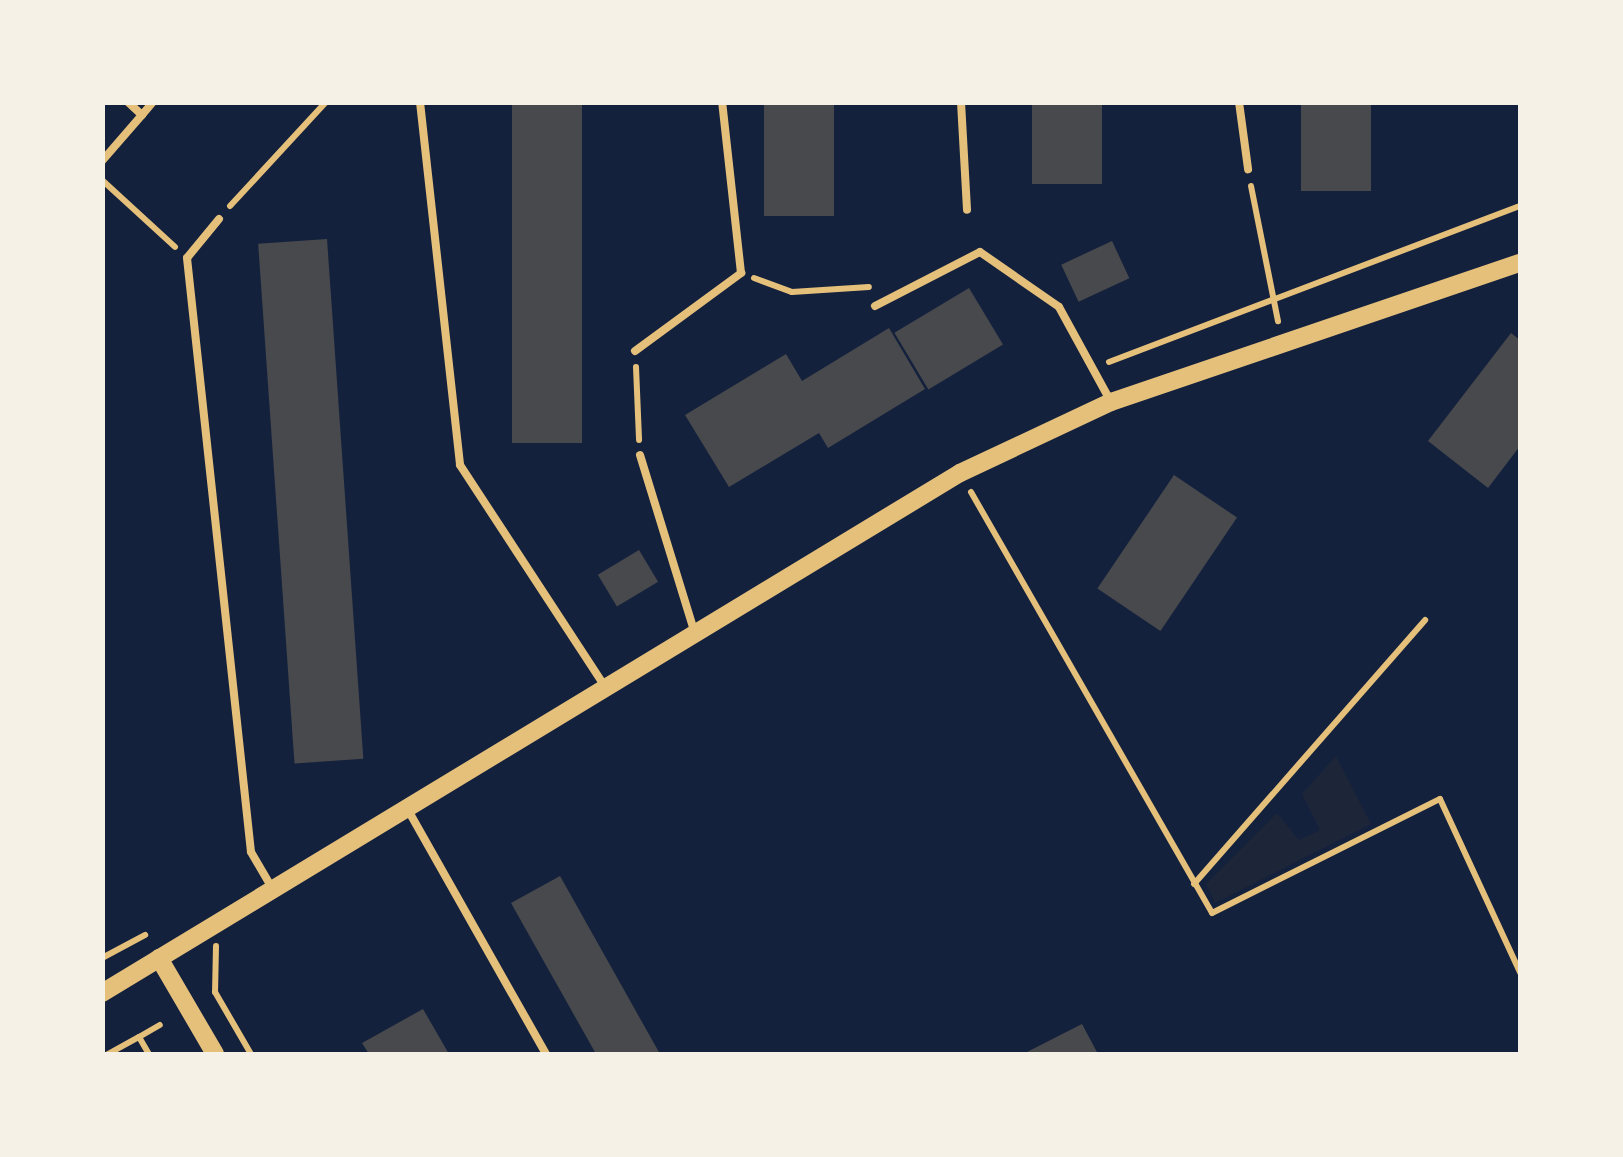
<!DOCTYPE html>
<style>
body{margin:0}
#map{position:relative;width:1623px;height:1157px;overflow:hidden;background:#14213d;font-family:"IBM Plex Sans",sans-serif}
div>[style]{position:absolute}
.green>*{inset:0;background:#1d2539}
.building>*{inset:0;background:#48494c;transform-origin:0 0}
.path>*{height:6px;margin:-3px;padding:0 3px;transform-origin:3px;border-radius:3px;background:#e5c07b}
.service>*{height:8px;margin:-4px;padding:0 4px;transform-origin:4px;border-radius:4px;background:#e5c07b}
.tertiary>*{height:18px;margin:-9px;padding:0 9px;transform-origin:9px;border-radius:9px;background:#e5c07b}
span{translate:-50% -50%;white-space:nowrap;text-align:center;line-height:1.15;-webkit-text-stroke:10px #f6f1e7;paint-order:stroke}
.frame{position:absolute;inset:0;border:105px solid #f6f1e7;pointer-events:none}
</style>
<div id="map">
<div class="green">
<div style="clip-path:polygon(1336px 756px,1371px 824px,1215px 903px,1206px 884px,1277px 813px,1299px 840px,1320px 830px,1302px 794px)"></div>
</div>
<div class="building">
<div style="left:512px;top:102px;width:70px;height:341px"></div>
<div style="left:764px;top:102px;width:70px;height:114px"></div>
<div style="left:1032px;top:102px;width:70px;height:82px"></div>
<div style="left:1301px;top:102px;width:70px;height:89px"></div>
<div style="left:327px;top:239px;width:521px;height:69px;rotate:86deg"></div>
<div style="left:1112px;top:241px;width:41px;height:56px;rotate:65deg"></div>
<div style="left:969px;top:288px;width:66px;height:87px;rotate:59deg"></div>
<div style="clip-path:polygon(889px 328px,925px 389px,828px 448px,819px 433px,729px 487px,685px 415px,786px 354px,802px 381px)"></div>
<div style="clip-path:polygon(1511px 333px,1520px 340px,1520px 446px,1488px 488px,1428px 441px)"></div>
<div style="left:1174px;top:475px;width:76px;height:137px;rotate:34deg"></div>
<div style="left:639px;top:550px;width:37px;height:48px;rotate:59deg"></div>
<div style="clip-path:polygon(560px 876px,660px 1054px,596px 1054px,511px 903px)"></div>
<div style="clip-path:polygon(423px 1009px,449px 1054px,369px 1054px,362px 1043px)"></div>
<div style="clip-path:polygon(1082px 1024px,1098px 1054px,1023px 1054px)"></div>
</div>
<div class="path">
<div style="left:102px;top:180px;width:99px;rotate:42.5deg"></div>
<div style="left:1251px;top:186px;width:138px;rotate:78.7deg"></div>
<div style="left:230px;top:206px;width:142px;rotate:-47.3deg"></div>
<div style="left:754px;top:278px;width:40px;rotate:20.2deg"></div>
<div style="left:792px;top:292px;width:77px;rotate:-3.7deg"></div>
<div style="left:1109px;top:362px;width:440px;rotate:-20.8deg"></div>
<div style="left:636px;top:367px;width:73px;rotate:87.6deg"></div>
<div style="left:971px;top:492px;width:485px;rotate:60.2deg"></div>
<div style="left:1212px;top:913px;width:255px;rotate:-26.6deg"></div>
<div style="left:1440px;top:799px;width:191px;rotate:65.2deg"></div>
<div style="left:1194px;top:884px;width:351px;rotate:-48.8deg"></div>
<div style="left:216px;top:946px;width:46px;rotate:91.2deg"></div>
<div style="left:215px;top:992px;width:72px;rotate:59.9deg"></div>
<div style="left:102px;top:958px;width:49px;rotate:-28.1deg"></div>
<div style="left:139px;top:1037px;width:24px;rotate:-30deg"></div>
<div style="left:108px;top:1054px;width:35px;rotate:-29deg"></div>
<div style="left:139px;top:1037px;width:20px;rotate:60deg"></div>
</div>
<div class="service">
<div style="left:128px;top:102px;width:19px;rotate:43deg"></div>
<div style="left:142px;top:115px;width:17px;rotate:-50deg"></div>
<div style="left:420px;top:102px;width:365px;rotate:83.7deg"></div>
<div style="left:460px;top:465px;width:263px;rotate:56.8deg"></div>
<div style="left:961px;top:102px;width:108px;rotate:86.8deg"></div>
<div style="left:1239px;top:102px;width:68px;rotate:82.3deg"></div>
<div style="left:102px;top:161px;width:61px;rotate:-49deg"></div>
<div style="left:219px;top:219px;width:50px;rotate:129.4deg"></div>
<div style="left:187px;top:258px;width:597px;rotate:83.85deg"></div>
<div style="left:251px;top:852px;width:42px;rotate:59.7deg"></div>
<div style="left:875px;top:306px;width:118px;rotate:-27.2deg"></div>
<div style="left:980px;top:252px;width:96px;rotate:34.8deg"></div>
<div style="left:1059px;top:307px;width:108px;rotate:61.3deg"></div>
<div style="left:635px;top:351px;width:132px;rotate:-36.3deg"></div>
<div style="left:741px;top:273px;width:172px;rotate:-96.3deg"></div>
<div style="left:640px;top:455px;width:183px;rotate:72.9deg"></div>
<div style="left:408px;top:810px;width:280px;rotate:60.5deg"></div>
</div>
<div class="tertiary">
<div style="left:159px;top:958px;width:111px;rotate:59.7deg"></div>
<div style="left:102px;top:993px;width:1003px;rotate:-31.22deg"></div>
<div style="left:960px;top:473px;width:167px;rotate:-25.2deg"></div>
<div style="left:1111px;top:402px;width:432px;rotate:-18.8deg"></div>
</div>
<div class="frame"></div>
</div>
